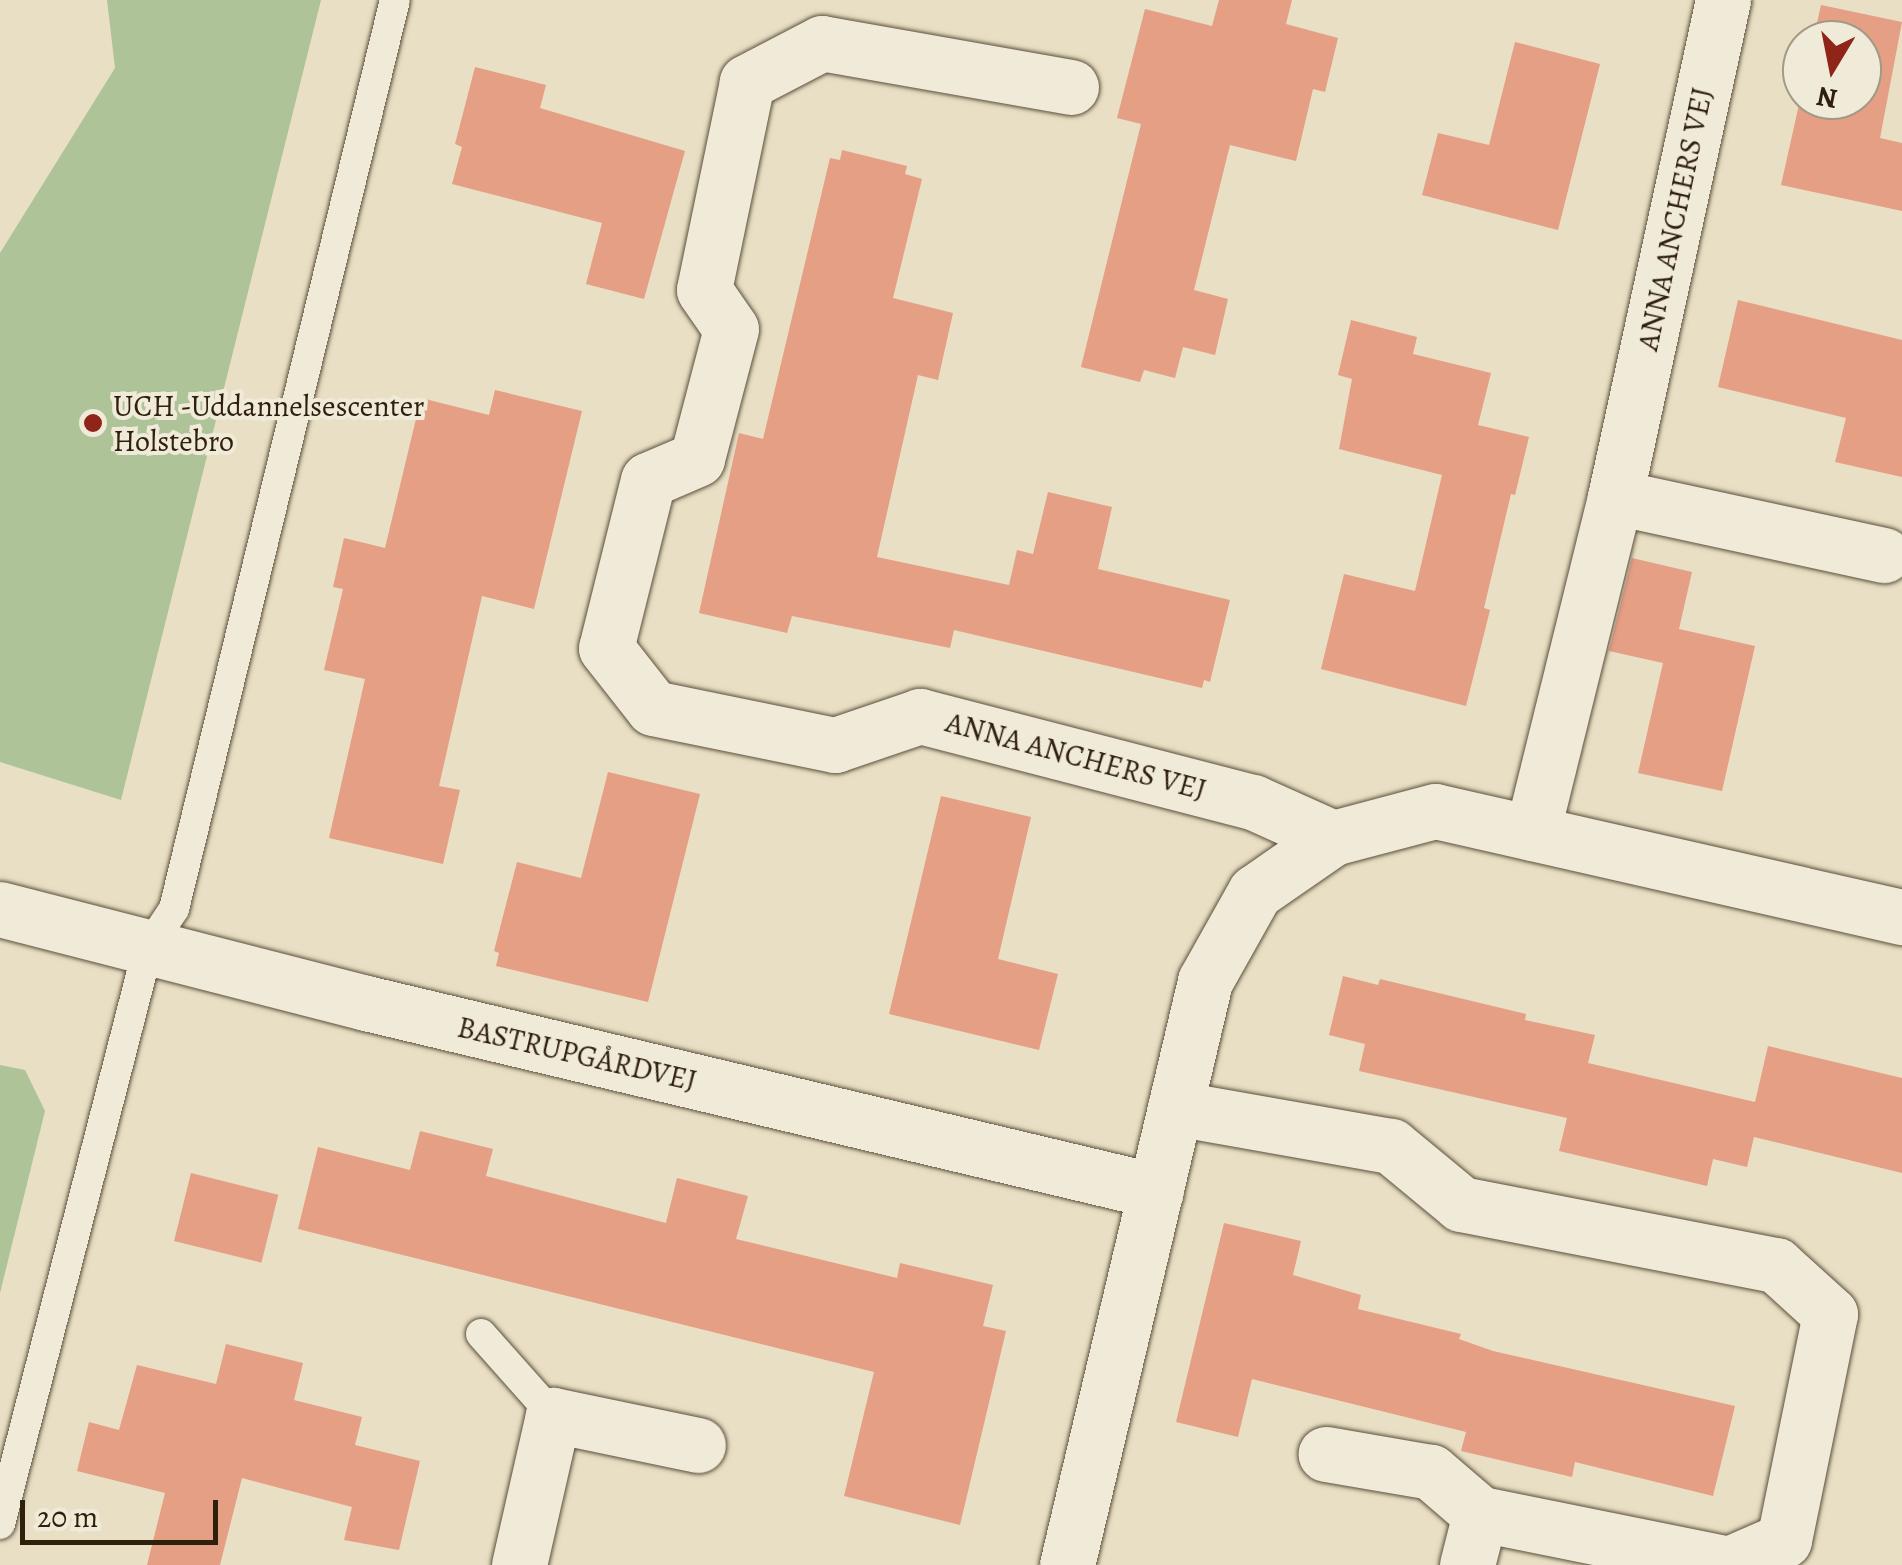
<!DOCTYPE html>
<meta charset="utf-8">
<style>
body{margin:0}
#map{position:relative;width:1902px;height:1565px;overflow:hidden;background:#e8dfc4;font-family:Alegreya,serif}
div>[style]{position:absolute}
.green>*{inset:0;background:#afc399}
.building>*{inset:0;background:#e49f85;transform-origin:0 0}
.roads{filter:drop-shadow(0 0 2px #5d4f3b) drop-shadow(0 0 2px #5d4f3b)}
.service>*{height:30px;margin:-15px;padding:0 15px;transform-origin:15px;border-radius:15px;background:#f0ead9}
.minor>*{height:55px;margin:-27.5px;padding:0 27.5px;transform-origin:27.5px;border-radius:27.5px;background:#f0ead9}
.dots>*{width:28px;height:28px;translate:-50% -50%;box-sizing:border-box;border:5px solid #f0ead9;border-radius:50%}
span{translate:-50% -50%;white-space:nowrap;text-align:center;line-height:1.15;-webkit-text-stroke:8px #f0ead9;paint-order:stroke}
.street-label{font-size:30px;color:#2f1f0d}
.poi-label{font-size:30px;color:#2f1f0d}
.left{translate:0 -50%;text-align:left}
.north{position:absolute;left:1782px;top:20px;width:100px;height:100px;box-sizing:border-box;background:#f0ead9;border:2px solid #a39987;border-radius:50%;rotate:190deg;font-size:28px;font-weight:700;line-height:40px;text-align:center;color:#2f1f0d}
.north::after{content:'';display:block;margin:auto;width:35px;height:45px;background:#8f2418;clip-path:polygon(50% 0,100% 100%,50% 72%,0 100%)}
.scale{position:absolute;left:20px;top:1500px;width:198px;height:45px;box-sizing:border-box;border:5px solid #2f1f0d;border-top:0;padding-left:12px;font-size:30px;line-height:35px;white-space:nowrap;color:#2f1f0d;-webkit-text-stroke:8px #f0ead9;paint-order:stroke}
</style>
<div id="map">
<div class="green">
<div style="clip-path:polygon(107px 0,321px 0,121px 800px,0 762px,0 253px,115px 68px)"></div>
<div style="clip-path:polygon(0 1065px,25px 1070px,45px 1111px,0 1293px)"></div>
</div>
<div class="building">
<div style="clip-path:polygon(1219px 0,1292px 0,1286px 24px,1338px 38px,1325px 92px,1313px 89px,1296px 161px,1230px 145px,1194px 290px,1228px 299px,1215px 355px,1183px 347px,1175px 378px,1144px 370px,1140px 382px,1081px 367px,1141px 124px,1117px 118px,1145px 9px,1212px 26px)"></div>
<div style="clip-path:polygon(1821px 5px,1902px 22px,1880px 138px,1902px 143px,1902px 211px,1781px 185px,1802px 91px,1802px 100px,1862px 100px,1862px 40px,1813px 40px)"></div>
<div style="clip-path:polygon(1515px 42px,1600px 64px,1558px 230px,1422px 195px,1438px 133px,1489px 145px)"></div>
<div style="clip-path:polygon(475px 67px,546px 85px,540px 108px,685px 151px,644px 299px,586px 284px,602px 223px,452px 184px,462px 147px,455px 144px)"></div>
<div style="clip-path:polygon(842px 150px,907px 166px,905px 174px,922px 179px,893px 298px,953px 313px,938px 380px,918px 375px,877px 557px,1009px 585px,1017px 550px,1033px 554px,1048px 492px,1112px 507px,1098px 569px,1230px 600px,1210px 682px,1204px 680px,1202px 688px,954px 630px,950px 648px,792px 616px,787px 633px,699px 613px,739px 433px,763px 439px,830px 158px,840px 160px)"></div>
<div style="clip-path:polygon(1738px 300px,1902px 340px,1902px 477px,1835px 462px,1846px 418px,1718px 387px)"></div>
<div style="clip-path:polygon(1351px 320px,1417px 337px,1413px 354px,1491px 373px,1478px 425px,1529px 437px,1515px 495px,1511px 494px,1484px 608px,1490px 610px,1466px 706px,1321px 669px,1344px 574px,1415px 591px,1442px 475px,1339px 449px,1352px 379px,1338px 375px)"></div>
<div style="clip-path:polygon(495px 390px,582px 411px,534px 609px,482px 596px,439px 786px,460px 790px,443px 864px,329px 838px,365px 679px,324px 670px,343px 589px,333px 587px,344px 538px,385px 548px,421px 398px,489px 415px)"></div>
<div style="clip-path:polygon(1632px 558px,1692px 572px,1679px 629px,1755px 646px,1722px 791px,1638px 773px,1663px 663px,1609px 651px)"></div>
<div style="clip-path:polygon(608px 772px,700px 794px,648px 1002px,496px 966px,499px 953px,494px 951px,517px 862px,581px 878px)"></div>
<div style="clip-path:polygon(941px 796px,1031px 817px,998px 959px,1058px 974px,1039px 1050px,889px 1014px)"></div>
<div style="clip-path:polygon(1343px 976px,1378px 985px,1380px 979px,1526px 1014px,1525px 1020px,1595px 1035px,1588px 1063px,1755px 1102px,1768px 1046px,1902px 1078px,1902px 1173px,1754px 1137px,1747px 1167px,1713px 1159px,1707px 1186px,1559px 1151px,1567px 1118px,1359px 1071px,1365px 1044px,1329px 1035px)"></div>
<div style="clip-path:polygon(420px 1131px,493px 1149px,486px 1176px,666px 1223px,677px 1178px,748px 1196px,736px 1239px,897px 1278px,900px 1263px,993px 1285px,983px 1326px,1006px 1331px,960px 1525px,844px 1496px,874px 1372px,298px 1229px,318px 1147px,410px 1170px)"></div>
<div style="left:191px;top:1173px;width:90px;height:70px;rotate:14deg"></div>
<div style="clip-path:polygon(1224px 1223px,1301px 1241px,1293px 1275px,1361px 1295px,1358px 1309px,1461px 1334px,1459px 1339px,1493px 1351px,1735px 1406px,1713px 1496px,1575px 1462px,1572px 1477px,1461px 1451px,1466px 1432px,1252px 1379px,1238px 1437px,1176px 1422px)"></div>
<div style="clip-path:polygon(226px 1344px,303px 1363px,294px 1400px,362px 1417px,355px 1445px,420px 1461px,399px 1550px,344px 1540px,352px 1507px,242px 1478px,220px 1565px,147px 1565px,165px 1493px,77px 1471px,89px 1422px,119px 1430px,137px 1365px,216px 1384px)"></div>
</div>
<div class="roads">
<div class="service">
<div style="left:481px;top:1334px;width:108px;rotate:48.4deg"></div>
<div style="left:0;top:1524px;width:595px;rotate:-75.59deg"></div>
<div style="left:148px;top:948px;width:47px;rotate:-56.3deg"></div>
<div style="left:174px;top:909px;width:935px;rotate:-76.34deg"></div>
</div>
<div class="minor">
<div style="left:1071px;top:87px;width:253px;rotate:-170deg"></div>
<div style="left:822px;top:43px;width:85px;rotate:152.5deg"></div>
<div style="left:747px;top:82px;width:212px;rotate:101.7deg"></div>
<div style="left:704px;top:290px;width:47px;rotate:55.3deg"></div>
<div style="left:731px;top:329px;width:134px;rotate:104.7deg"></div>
<div style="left:697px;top:459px;width:53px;rotate:156.8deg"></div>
<div style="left:648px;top:480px;width:173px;rotate:104deg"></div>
<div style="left:606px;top:648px;width:76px;rotate:51.9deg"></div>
<div style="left:653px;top:708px;width:186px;rotate:11.5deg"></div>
<div style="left:835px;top:745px;width:90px;rotate:-18.8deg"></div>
<div style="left:920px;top:716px;width:344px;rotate:14.5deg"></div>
<div style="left:1253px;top:802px;width:88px;rotate:24.2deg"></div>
<div style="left:1615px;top:497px;width:275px;rotate:12.2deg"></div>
<div style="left:1532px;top:833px;width:346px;rotate:-76.1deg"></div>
<div style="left:1615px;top:497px;width:509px;rotate:-77.74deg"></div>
<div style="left:0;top:909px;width:378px;rotate:14.4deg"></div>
<div style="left:366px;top:1003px;width:812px;rotate:13.39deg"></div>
<div style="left:1175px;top:1108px;width:219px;rotate:10deg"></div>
<div style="left:1391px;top:1146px;width:91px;rotate:39.6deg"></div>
<div style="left:1461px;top:1204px;width:321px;rotate:11deg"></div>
<div style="left:1776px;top:1265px;width:73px;rotate:42.2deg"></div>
<div style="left:1830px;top:1314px;width:231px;rotate:101.5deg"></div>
<div style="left:1784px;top:1540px;width:60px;rotate:156.4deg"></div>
<div style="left:1729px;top:1564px;width:254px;rotate:-168.6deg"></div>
<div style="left:1480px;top:1514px;width:65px;rotate:-139.4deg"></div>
<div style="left:1431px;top:1472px;width:107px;rotate:-170.3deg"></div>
<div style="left:519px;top:1565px;width:154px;rotate:-77.2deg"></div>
<div style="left:553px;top:1415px;width:148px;rotate:11.7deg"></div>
<div style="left:1067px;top:1565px;width:600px;rotate:-76.7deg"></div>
<div style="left:1205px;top:981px;width:102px;rotate:-60.7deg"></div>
<div style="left:1255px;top:892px;width:95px;rotate:-34.7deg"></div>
<div style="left:1333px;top:838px;width:106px;rotate:-14.8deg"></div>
<div style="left:1435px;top:811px;width:479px;rotate:12.8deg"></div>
<div style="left:1467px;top:1565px;width:53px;rotate:-75.7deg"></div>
</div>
</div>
<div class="dots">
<div style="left:93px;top:423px;background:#8f2418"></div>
</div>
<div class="street-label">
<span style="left:1675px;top:219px;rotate:-78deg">ANNA ANCHERS VEJ</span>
<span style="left:1076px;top:756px;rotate:15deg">ANNA ANCHERS VEJ</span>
<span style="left:577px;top:1054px;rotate:13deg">BASTRUPGÅRDVEJ</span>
</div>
<div class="poi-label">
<span class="left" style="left:113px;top:423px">UCH -Uddannelsescenter<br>Holstebro</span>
</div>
<div class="north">N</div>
<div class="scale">20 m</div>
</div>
